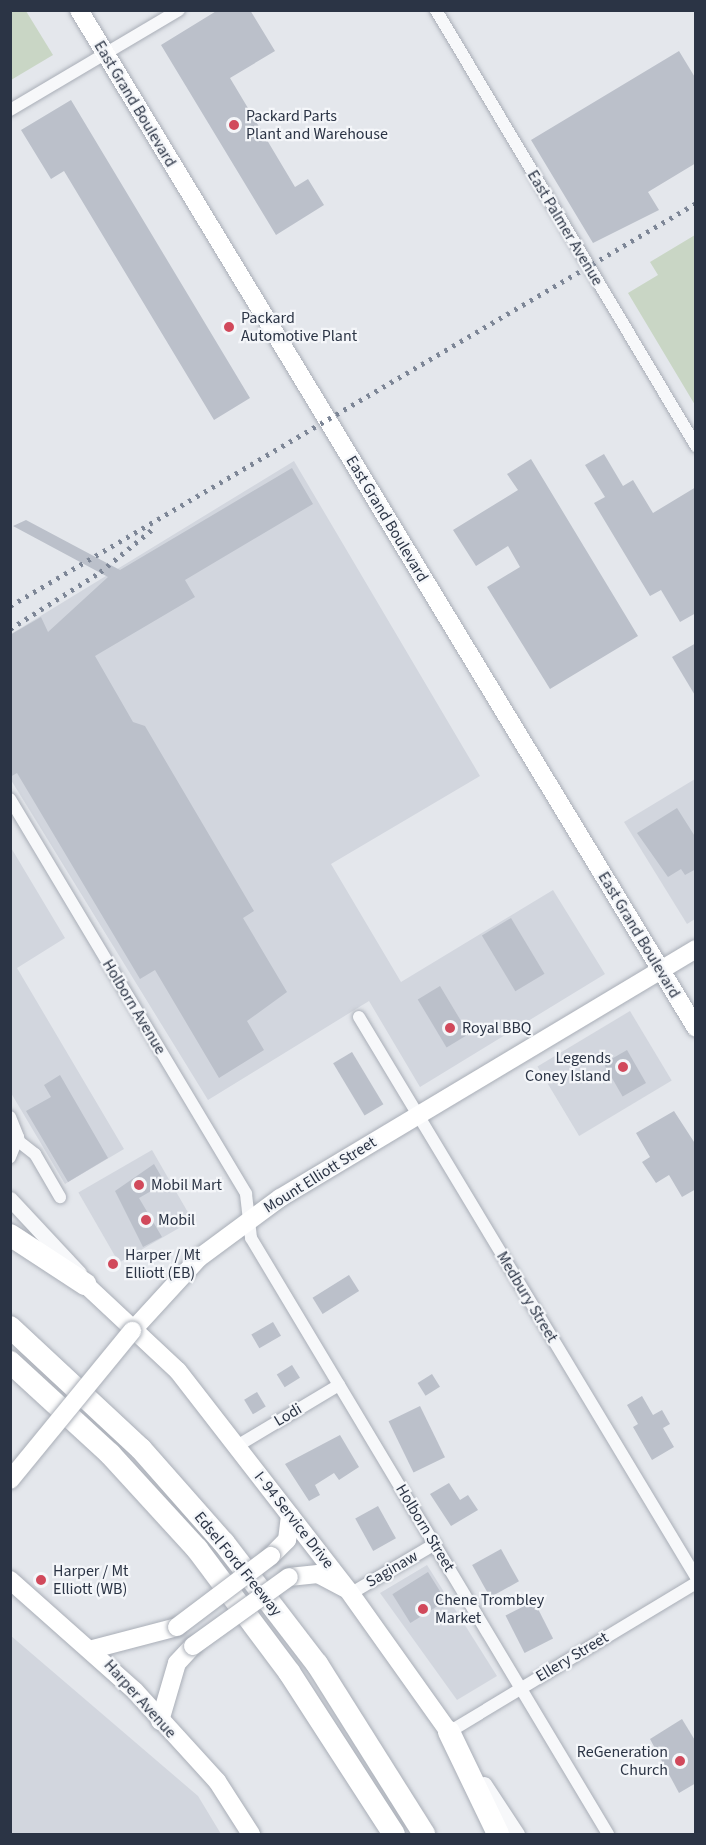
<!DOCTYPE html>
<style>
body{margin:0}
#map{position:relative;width:706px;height:1845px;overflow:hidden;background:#e4e7ec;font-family:"Source Sans 3",sans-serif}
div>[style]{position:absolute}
.built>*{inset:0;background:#d2d6de;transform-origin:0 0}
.green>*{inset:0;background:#c9d6c5}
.building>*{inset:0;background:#bbc0ca;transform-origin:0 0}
.roads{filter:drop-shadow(0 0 2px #a9aeb7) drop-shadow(0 0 2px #a9aeb7)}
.minor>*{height:12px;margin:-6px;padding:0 6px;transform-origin:6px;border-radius:6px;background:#f7f8fa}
.tertiary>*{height:15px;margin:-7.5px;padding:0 7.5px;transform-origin:7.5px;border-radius:7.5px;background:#f7f8fa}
.secondary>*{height:18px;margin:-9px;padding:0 9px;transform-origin:9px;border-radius:9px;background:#fff}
.motorway>*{height:22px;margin:-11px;padding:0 11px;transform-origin:11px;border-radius:11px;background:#fff}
.rail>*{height:4.5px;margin-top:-2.25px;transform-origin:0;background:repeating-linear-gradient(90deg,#7d8696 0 3px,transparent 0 9px)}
.bridges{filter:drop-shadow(0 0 2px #a9aeb7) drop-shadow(0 0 2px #a9aeb7)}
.secondary-bridge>*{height:18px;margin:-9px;padding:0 9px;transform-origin:9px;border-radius:9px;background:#fff}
.dots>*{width:16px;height:16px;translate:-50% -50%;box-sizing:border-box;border:3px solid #f4f6f9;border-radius:50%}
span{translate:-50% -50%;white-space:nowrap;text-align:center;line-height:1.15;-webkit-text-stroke:4.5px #f4f6f9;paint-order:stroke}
.street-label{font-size:16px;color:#2b3445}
.poi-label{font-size:16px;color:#2b3445}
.left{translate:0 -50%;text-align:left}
.right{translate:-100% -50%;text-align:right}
.frame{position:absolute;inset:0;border:12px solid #2b3445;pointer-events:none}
</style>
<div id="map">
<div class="built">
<div style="clip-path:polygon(294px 461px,480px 776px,331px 864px,401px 982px,553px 890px,605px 974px,420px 1087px,369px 1001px,208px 1100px,11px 780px,11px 634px)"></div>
<div style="clip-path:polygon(695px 779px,695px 919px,687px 924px,624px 822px)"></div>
<div style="clip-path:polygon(10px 846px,65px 938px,17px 968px,124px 1149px,65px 1184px,11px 1093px)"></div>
<div style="left:630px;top:1011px;width:81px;height:108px;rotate:59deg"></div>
<div style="left:152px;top:1150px;width:81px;height:85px;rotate:60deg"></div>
<div style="clip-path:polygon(427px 1565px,497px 1676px,457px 1700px,380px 1593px)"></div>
<div style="clip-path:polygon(10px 1635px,198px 1796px,221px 1834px,11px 1834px)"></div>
</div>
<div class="green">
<div style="clip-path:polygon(10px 11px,26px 11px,53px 55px,11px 80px)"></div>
<div style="clip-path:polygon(695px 235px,695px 405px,628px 293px,658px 275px,650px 262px)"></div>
</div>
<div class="building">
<div style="clip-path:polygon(218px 10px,250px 10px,275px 51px,230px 78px,295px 187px,308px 179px,324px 205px,276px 235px,161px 45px)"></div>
<div style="clip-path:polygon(679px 51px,696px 79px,696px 163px,648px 192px,659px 210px,593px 243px,531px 140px)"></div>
<div style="clip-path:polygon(71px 100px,250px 398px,214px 420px,64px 171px,51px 179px,21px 130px)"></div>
<div style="clip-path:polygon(604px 454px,623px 486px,633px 480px,653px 513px,696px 487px,696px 613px,680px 622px,661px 590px,650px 596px,594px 503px,605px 497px,585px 465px)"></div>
<div style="clip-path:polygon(531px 459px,638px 636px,550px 689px,487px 587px,520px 567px,508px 546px,476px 566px,453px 530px,518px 490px,507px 474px)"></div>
<div style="clip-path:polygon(292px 468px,313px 504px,185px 580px,195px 597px,95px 656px,133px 722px,145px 726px,254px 911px,243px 918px,287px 992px,247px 1021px,264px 1050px,219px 1078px,155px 970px,140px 979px,17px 773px,10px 777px,10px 635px,41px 617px,48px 632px,108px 577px,13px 526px,26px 520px,120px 570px)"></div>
<div style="clip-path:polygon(696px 643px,696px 697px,672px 657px)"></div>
<div style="clip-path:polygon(677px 808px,696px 838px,696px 869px,685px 875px,681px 869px,668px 877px,637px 833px)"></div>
<div style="left:511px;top:918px;width:65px;height:34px;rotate:59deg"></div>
<div style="left:440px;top:986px;width:56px;height:26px;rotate:59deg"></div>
<div style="left:627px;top:1050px;width:38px;height:27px;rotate:60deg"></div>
<div style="left:352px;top:1052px;width:61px;height:22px;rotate:59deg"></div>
<div style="clip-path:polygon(60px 1075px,108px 1158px,68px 1182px,26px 1111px,51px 1097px,44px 1085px)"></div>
<div style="clip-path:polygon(674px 1111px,696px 1145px,696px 1189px,682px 1197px,669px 1175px,656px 1183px,642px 1162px,650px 1157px,636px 1133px)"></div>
<div style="clip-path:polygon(154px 1164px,165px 1183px,139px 1198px,162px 1237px,143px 1247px,115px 1191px)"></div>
<div style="left:349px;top:1275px;width:19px;height:43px;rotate:58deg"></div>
<div style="left:273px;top:1322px;width:16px;height:25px;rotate:60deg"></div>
<div style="left:292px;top:1365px;width:15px;height:18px;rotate:58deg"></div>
<div style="left:432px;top:1374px;width:15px;height:17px;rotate:58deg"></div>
<div style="left:257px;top:1392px;width:17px;height:15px;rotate:59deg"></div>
<div style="clip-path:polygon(642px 1396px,653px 1415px,662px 1410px,670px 1424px,663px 1428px,674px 1447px,652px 1460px,633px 1427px,638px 1424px,627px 1405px)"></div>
<div style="left:420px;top:1406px;width:57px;height:35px;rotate:64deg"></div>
<div style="clip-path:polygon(340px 1435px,359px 1467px,339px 1480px,334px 1473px,315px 1485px,320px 1495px,309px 1501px,285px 1464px)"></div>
<div style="clip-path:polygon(449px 1483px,460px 1500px,468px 1495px,478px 1510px,451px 1526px,430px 1494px)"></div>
<div style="left:378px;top:1506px;width:37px;height:26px;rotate:61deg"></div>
<div style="left:501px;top:1549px;width:37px;height:33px;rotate:61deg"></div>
<div style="left:428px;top:1572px;width:34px;height:42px;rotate:58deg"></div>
<div style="left:534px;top:1601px;width:42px;height:32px;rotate:63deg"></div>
<div style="clip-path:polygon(682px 1719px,696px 1742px,696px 1783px,679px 1793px,650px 1739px)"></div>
</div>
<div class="roads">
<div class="minor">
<div style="left:436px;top:10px;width:508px;rotate:59.19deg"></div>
<div style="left:10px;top:110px;width:196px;rotate:-30.6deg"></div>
<div style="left:10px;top:799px;width:460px;rotate:59.1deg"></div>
<div style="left:246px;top:1194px;width:44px;rotate:83.5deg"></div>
<div style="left:251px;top:1238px;width:695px;rotate:59.08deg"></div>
<div style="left:359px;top:1017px;width:654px;rotate:58.96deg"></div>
<div style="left:10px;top:1117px;width:22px;rotate:68deg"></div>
<div style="left:18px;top:1137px;width:22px;rotate:112deg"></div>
<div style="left:17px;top:1140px;width:23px;rotate:38deg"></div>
<div style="left:35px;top:1154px;width:50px;rotate:59.8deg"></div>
<div style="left:237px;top:1446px;width:119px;rotate:-30.9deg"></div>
<div style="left:350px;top:1594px;width:99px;rotate:-30.5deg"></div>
<div style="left:449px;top:1732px;width:288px;rotate:-31.1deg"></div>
</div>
<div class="tertiary">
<div style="left:10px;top:1199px;width:101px;rotate:47deg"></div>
<div style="left:484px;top:1784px;width:60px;rotate:56.6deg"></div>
</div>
<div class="secondary">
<div style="left:79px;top:10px;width:1190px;rotate:58.78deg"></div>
<div style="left:85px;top:1284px;width:127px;rotate:43.1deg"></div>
<div style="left:178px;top:1371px;width:277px;rotate:52.2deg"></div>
<div style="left:348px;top:1590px;width:174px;rotate:54.6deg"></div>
<div style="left:132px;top:1331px;width:99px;rotate:-47.5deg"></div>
<div style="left:199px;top:1258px;width:101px;rotate:-36.5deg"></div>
<div style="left:280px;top:1198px;width:485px;rotate:-30.9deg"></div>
<div style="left:271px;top:1556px;width:23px;rotate:-45deg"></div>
<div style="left:287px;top:1540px;width:25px;rotate:-83deg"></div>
<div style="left:289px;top:1577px;width:29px;rotate:-6deg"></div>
<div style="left:318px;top:1574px;width:30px;rotate:28deg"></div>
<div style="left:10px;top:1580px;width:167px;rotate:41.6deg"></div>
<div style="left:135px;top:1691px;width:122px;rotate:47.7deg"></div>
<div style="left:217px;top:1781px;width:63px;rotate:57.3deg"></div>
<div style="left:93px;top:1649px;width:87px;rotate:-14.7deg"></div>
<div style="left:160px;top:1721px;width:60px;rotate:-73.7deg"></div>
<div style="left:177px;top:1663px;width:23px;rotate:-47deg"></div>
</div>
<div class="motorway">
<div style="left:10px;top:1235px;width:90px;rotate:33.2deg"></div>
<div style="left:10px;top:1327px;width:179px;rotate:43deg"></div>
<div style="left:141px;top:1449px;width:125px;rotate:48.6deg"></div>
<div style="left:224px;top:1543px;width:153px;rotate:52.5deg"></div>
<div style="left:317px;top:1664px;width:201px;rotate:57.8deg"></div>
<div style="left:10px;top:1362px;width:136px;rotate:42.6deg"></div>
<div style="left:110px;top:1454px;width:129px;rotate:47.5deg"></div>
<div style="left:197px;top:1549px;width:154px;rotate:53.2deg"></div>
<div style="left:289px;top:1672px;width:193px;rotate:57.1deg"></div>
<div style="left:449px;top:1732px;width:113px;rotate:64.3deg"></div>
</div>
</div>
<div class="rail">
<div style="left:10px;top:606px;width:796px;rotate:-30.43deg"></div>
<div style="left:10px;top:629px;width:107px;rotate:-32.3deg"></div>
<div style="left:100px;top:572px;width:71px;rotate:-39.3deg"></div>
</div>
<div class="bridges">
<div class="secondary-bridge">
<div style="left:10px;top:1480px;width:193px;rotate:-50.7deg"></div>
<div style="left:177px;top:1627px;width:118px;rotate:-37.1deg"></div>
<div style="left:193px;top:1646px;width:118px;rotate:-35.7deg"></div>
</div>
</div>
<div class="dots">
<div style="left:234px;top:125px;background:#d1495b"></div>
<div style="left:229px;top:327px;background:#d1495b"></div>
<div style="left:450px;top:1028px;background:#d1495b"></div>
<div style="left:623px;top:1067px;background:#d1495b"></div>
<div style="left:139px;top:1185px;background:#d1495b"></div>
<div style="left:146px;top:1220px;background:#d1495b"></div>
<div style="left:113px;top:1264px;background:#d1495b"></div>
<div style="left:41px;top:1580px;background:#d1495b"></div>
<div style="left:423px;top:1609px;background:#d1495b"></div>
<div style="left:680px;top:1761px;background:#d1495b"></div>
</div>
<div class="street-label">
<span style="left:135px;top:104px;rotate:59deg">East Grand Boulevard</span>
<span style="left:565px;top:228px;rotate:59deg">East Palmer Avenue</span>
<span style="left:387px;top:519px;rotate:59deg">East Grand Boulevard</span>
<span style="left:639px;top:935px;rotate:59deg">East Grand Boulevard</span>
<span style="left:134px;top:1007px;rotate:59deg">Holborn Avenue</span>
<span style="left:320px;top:1175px;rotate:-32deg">Mount Elliott Street</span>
<span style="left:527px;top:1297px;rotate:59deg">Medbury Street</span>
<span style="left:288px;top:1415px;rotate:-31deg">Lodi</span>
<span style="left:294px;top:1520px;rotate:52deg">I- 94 Service Drive</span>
<span style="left:425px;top:1528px;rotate:59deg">Holborn Street</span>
<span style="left:238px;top:1564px;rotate:51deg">Edsel Ford Freeway</span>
<span style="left:392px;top:1569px;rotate:-30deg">Saginaw</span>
<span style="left:572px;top:1657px;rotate:-31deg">Ellery Street</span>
<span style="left:140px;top:1699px;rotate:48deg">Harper Avenue</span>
</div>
<div class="poi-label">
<span class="left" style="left:246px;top:125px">Packard Parts<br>Plant and Warehouse</span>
<span class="left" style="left:241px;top:327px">Packard<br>Automotive Plant</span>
<span class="left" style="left:462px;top:1028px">Royal BBQ</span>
<span class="right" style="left:611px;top:1067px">Legends<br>Coney Island</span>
<span class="left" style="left:151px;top:1185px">Mobil Mart</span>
<span class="left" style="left:158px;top:1220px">Mobil</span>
<span class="left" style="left:125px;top:1264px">Harper / Mt<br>Elliott (EB)</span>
<span class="left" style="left:53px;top:1580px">Harper / Mt<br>Elliott (WB)</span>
<span class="left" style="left:435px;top:1609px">Chene Trombley<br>Market</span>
<span class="right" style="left:668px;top:1761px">ReGeneration<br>Church</span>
</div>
<div class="frame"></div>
</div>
